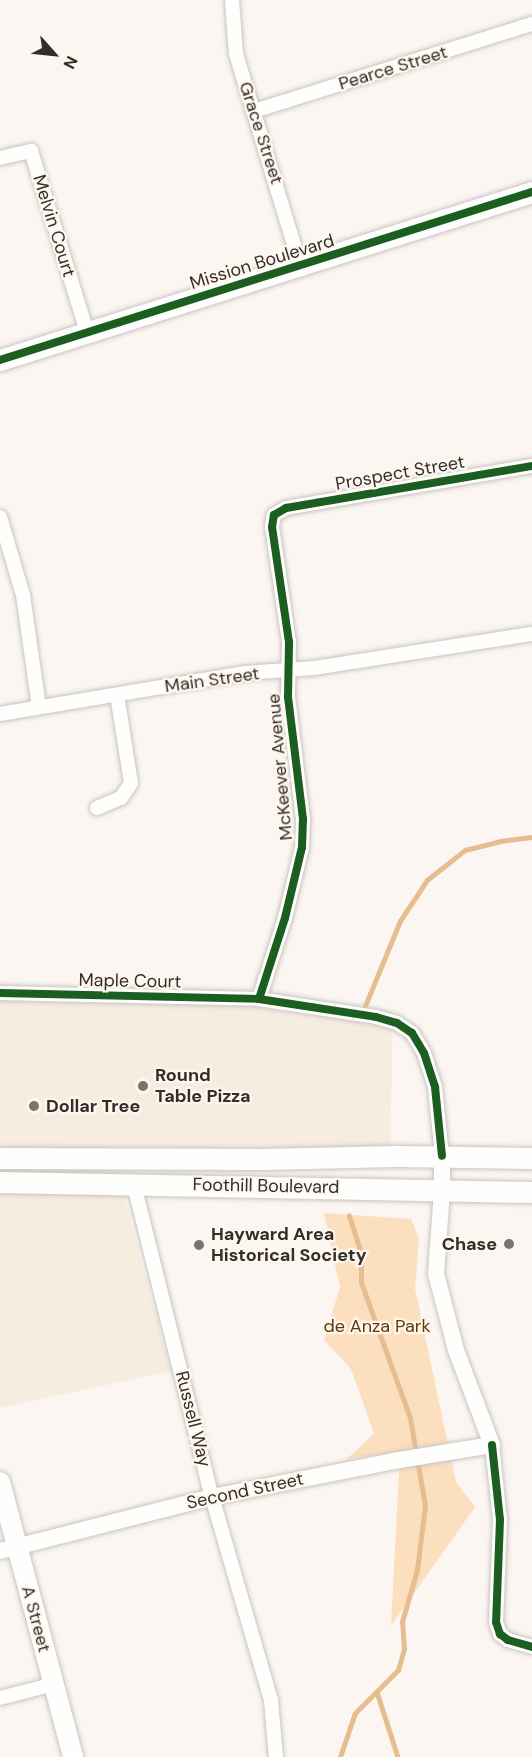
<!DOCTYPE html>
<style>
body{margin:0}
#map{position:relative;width:532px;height:1757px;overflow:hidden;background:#fbf6f1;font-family:"DM Sans",sans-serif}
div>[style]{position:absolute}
.built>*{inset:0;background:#f7ece0}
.green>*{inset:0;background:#fcdfbf}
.stream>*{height:4.5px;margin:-2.25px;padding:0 2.25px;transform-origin:2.25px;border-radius:2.25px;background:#e5bd8e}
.roads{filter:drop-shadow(0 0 2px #c9c5c1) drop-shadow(0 0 2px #c9c5c1)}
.minor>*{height:14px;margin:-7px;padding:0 7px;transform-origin:7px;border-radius:7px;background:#fefefd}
.tertiary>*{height:16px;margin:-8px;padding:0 8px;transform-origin:8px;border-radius:8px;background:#fefefd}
.secondary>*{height:20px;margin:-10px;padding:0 10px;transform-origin:10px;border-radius:10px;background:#fefefd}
.primary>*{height:21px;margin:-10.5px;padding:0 10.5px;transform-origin:10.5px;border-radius:10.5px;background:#fefefd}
.cycleway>*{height:8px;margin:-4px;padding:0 4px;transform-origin:4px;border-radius:4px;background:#1b5e20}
.dots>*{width:16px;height:16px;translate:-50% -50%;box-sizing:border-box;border:3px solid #fff6ed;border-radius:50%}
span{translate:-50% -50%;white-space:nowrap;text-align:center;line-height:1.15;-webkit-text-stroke:4.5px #fff6ed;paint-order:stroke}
.street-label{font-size:18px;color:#322e29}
.poi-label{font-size:18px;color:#322e29;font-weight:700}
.left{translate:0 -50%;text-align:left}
.right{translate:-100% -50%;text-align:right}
.park-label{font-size:18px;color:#5e3a03}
.north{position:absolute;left:24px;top:24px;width:60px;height:60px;-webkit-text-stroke:4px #fff6ed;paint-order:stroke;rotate:117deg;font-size:16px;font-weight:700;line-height:24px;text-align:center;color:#322e29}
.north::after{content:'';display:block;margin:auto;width:21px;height:27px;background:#322e29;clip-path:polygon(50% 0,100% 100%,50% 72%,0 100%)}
</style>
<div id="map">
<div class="built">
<div style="clip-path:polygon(0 1001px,256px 1006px,296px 1015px,393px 1017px,390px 1149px,110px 1146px,171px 1371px,0 1408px)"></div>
</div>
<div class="green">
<div style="clip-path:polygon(324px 1213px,411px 1219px,419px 1239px,415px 1288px,456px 1482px,475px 1507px,391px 1626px,400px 1452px,347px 1459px,374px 1433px,351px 1369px,324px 1340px,340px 1287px)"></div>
</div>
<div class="stream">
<div style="left:365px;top:1006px;width:92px;rotate:-67.6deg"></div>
<div style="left:400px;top:921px;width:49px;rotate:-56.6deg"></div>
<div style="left:427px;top:880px;width:48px;rotate:-38.3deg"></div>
<div style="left:465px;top:850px;width:36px;rotate:-14deg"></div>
<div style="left:500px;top:841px;width:32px;rotate:-7deg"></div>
<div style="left:377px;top:1692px;width:68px;rotate:72.1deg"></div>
<div style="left:340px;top:1757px;width:46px;rotate:-71.2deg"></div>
<div style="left:355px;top:1713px;width:61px;rotate:-45deg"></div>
<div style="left:398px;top:1670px;width:22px;rotate:-74deg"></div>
<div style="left:404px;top:1649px;width:27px;rotate:-94deg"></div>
<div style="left:402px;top:1622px;width:54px;rotate:-73.9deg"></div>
<div style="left:417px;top:1570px;width:64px;rotate:-82.9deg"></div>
<div style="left:425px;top:1506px;width:89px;rotate:-99.7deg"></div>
<div style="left:410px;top:1418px;width:144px;rotate:-109.9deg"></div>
<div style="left:361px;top:1283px;width:30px;rotate:-90deg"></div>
<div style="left:361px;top:1253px;width:39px;rotate:-108deg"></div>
</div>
<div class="roads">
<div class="minor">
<div style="left:232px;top:0;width:54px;rotate:85.8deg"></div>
<div style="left:236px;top:54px;width:220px;rotate:73.1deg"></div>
<div style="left:254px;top:111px;width:291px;rotate:-17.4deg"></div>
<div style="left:0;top:158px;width:32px;rotate:-13deg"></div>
<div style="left:31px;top:151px;width:189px;rotate:72.8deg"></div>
<div style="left:0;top:517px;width:81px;rotate:73.6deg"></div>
<div style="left:23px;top:595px;width:113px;rotate:81.9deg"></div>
<div style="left:0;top:714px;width:249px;rotate:-9.5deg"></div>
<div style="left:246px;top:673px;width:68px;rotate:-4.2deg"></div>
<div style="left:314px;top:668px;width:221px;rotate:-8.9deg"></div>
<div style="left:97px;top:808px;width:26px;rotate:-23deg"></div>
<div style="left:121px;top:798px;width:18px;rotate:-56deg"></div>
<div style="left:131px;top:783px;width:89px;rotate:-99deg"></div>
<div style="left:0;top:993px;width:259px;rotate:1.3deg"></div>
<div style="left:259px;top:999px;width:118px;rotate:8.7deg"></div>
<div style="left:376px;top:1017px;width:22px;rotate:16deg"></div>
<div style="left:397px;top:1023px;width:18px;rotate:34deg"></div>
<div style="left:412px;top:1033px;width:23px;rotate:59deg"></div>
<div style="left:424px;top:1053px;width:36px;rotate:72deg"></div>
<div style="left:435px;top:1087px;width:69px;rotate:84.2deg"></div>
<div style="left:259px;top:999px;width:85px;rotate:-72.2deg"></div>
<div style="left:285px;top:918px;width:73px;rotate:-76.5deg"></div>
<div style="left:302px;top:847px;width:28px;rotate:-88deg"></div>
<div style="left:303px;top:819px;width:124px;rotate:-97deg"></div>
<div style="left:288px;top:696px;width:54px;rotate:-88.9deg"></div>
<div style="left:289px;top:642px;width:116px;rotate:-98.4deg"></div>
<div style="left:272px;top:527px;width:12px;rotate:-81deg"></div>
<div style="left:274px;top:515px;width:14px;rotate:-30deg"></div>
<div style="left:286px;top:508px;width:250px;rotate:-9.7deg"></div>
<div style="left:134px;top:1185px;width:322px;rotate:76deg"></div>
<div style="left:212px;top:1497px;width:211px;rotate:73.8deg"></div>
<div style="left:271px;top:1700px;width:57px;rotate:85deg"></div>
<div style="left:492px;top:1445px;width:75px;rotate:83.9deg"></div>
<div style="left:500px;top:1520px;width:102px;rotate:92.2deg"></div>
<div style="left:496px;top:1622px;width:13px;rotate:72deg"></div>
<div style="left:500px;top:1634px;width:10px;rotate:37deg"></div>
<div style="left:508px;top:1640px;width:25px;rotate:16deg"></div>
<div style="left:0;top:1698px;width:56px;rotate:-14.5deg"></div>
</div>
<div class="tertiary">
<div style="left:0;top:1551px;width:219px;rotate:-14.3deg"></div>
<div style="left:212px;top:1497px;width:185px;rotate:-11.2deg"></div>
<div style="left:393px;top:1461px;width:100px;rotate:-9.2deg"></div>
<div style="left:492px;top:1445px;width:102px;rotate:-110.8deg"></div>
<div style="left:456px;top:1350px;width:79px;rotate:-104.7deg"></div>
<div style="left:436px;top:1274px;width:84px;rotate:-85.9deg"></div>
<div style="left:442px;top:1190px;width:34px;rotate:-90deg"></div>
</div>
<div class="secondary">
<div style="left:0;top:1482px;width:285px;rotate:75.1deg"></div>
</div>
<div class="primary">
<div style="left:0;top:360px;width:558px;rotate:-17.53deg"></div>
<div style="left:0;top:1158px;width:263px;rotate:0.2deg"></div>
<div style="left:263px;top:1159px;width:133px;rotate:-1.3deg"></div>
<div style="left:396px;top:1156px;width:136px;rotate:0.8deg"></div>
<div style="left:0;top:1182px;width:532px;rotate:1.08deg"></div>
</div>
</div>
<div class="cycleway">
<div style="left:0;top:360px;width:558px;rotate:-17.53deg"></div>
<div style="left:0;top:993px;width:259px;rotate:1.3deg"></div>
<div style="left:259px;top:999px;width:118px;rotate:8.7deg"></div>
<div style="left:376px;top:1017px;width:22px;rotate:16deg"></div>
<div style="left:397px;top:1023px;width:18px;rotate:34deg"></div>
<div style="left:412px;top:1033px;width:23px;rotate:59deg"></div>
<div style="left:424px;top:1053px;width:36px;rotate:72deg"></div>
<div style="left:435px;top:1087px;width:69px;rotate:84.2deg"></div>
<div style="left:259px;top:999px;width:85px;rotate:-72.2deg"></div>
<div style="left:285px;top:918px;width:73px;rotate:-76.5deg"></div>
<div style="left:302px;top:847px;width:28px;rotate:-88deg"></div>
<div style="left:303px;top:819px;width:124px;rotate:-97deg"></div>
<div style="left:288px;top:696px;width:54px;rotate:-88.9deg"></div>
<div style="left:289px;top:642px;width:116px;rotate:-98.4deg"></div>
<div style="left:272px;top:527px;width:12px;rotate:-81deg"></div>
<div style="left:274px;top:515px;width:14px;rotate:-30deg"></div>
<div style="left:286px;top:508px;width:250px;rotate:-9.7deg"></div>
<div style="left:492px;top:1445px;width:75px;rotate:83.9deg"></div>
<div style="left:500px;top:1520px;width:102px;rotate:92.2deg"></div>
<div style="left:496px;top:1622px;width:13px;rotate:72deg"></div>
<div style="left:500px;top:1634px;width:10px;rotate:37deg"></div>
<div style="left:508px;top:1640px;width:25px;rotate:16deg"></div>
</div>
<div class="dots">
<div style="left:143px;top:1086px;background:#78746f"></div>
<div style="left:34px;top:1106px;background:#78746f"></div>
<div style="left:509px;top:1244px;background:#78746f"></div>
<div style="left:199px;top:1245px;background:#78746f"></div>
</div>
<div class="street-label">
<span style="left:393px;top:68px;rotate:-17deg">Pearce Street</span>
<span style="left:261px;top:133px;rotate:72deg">Grace Street</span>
<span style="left:54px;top:226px;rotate:73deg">Melvin Court</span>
<span style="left:262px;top:262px;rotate:-17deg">Mission Boulevard</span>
<span style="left:400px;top:473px;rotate:-10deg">Prospect Street</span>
<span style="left:212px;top:680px;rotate:-8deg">Main Street</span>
<span style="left:280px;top:767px;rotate:-95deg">McKeever Avenue</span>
<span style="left:130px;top:981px;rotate:1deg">Maple Court</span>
<span style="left:266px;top:1186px;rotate:1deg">Foothill Boulevard</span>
<span style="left:193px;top:1419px;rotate:76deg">Russell Way</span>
<span style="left:245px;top:1491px;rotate:-12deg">Second Street</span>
<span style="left:36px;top:1619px;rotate:75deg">A Street</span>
</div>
<div class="poi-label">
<span class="left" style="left:155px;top:1086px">Round<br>Table Pizza</span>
<span class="left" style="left:46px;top:1106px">Dollar Tree</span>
<span class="left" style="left:211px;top:1245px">Hayward Area<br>Historical Society</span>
<span class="right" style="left:497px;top:1244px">Chase</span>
</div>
<div class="park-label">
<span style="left:377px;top:1326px">de Anza Park</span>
</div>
<div class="north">N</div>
</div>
